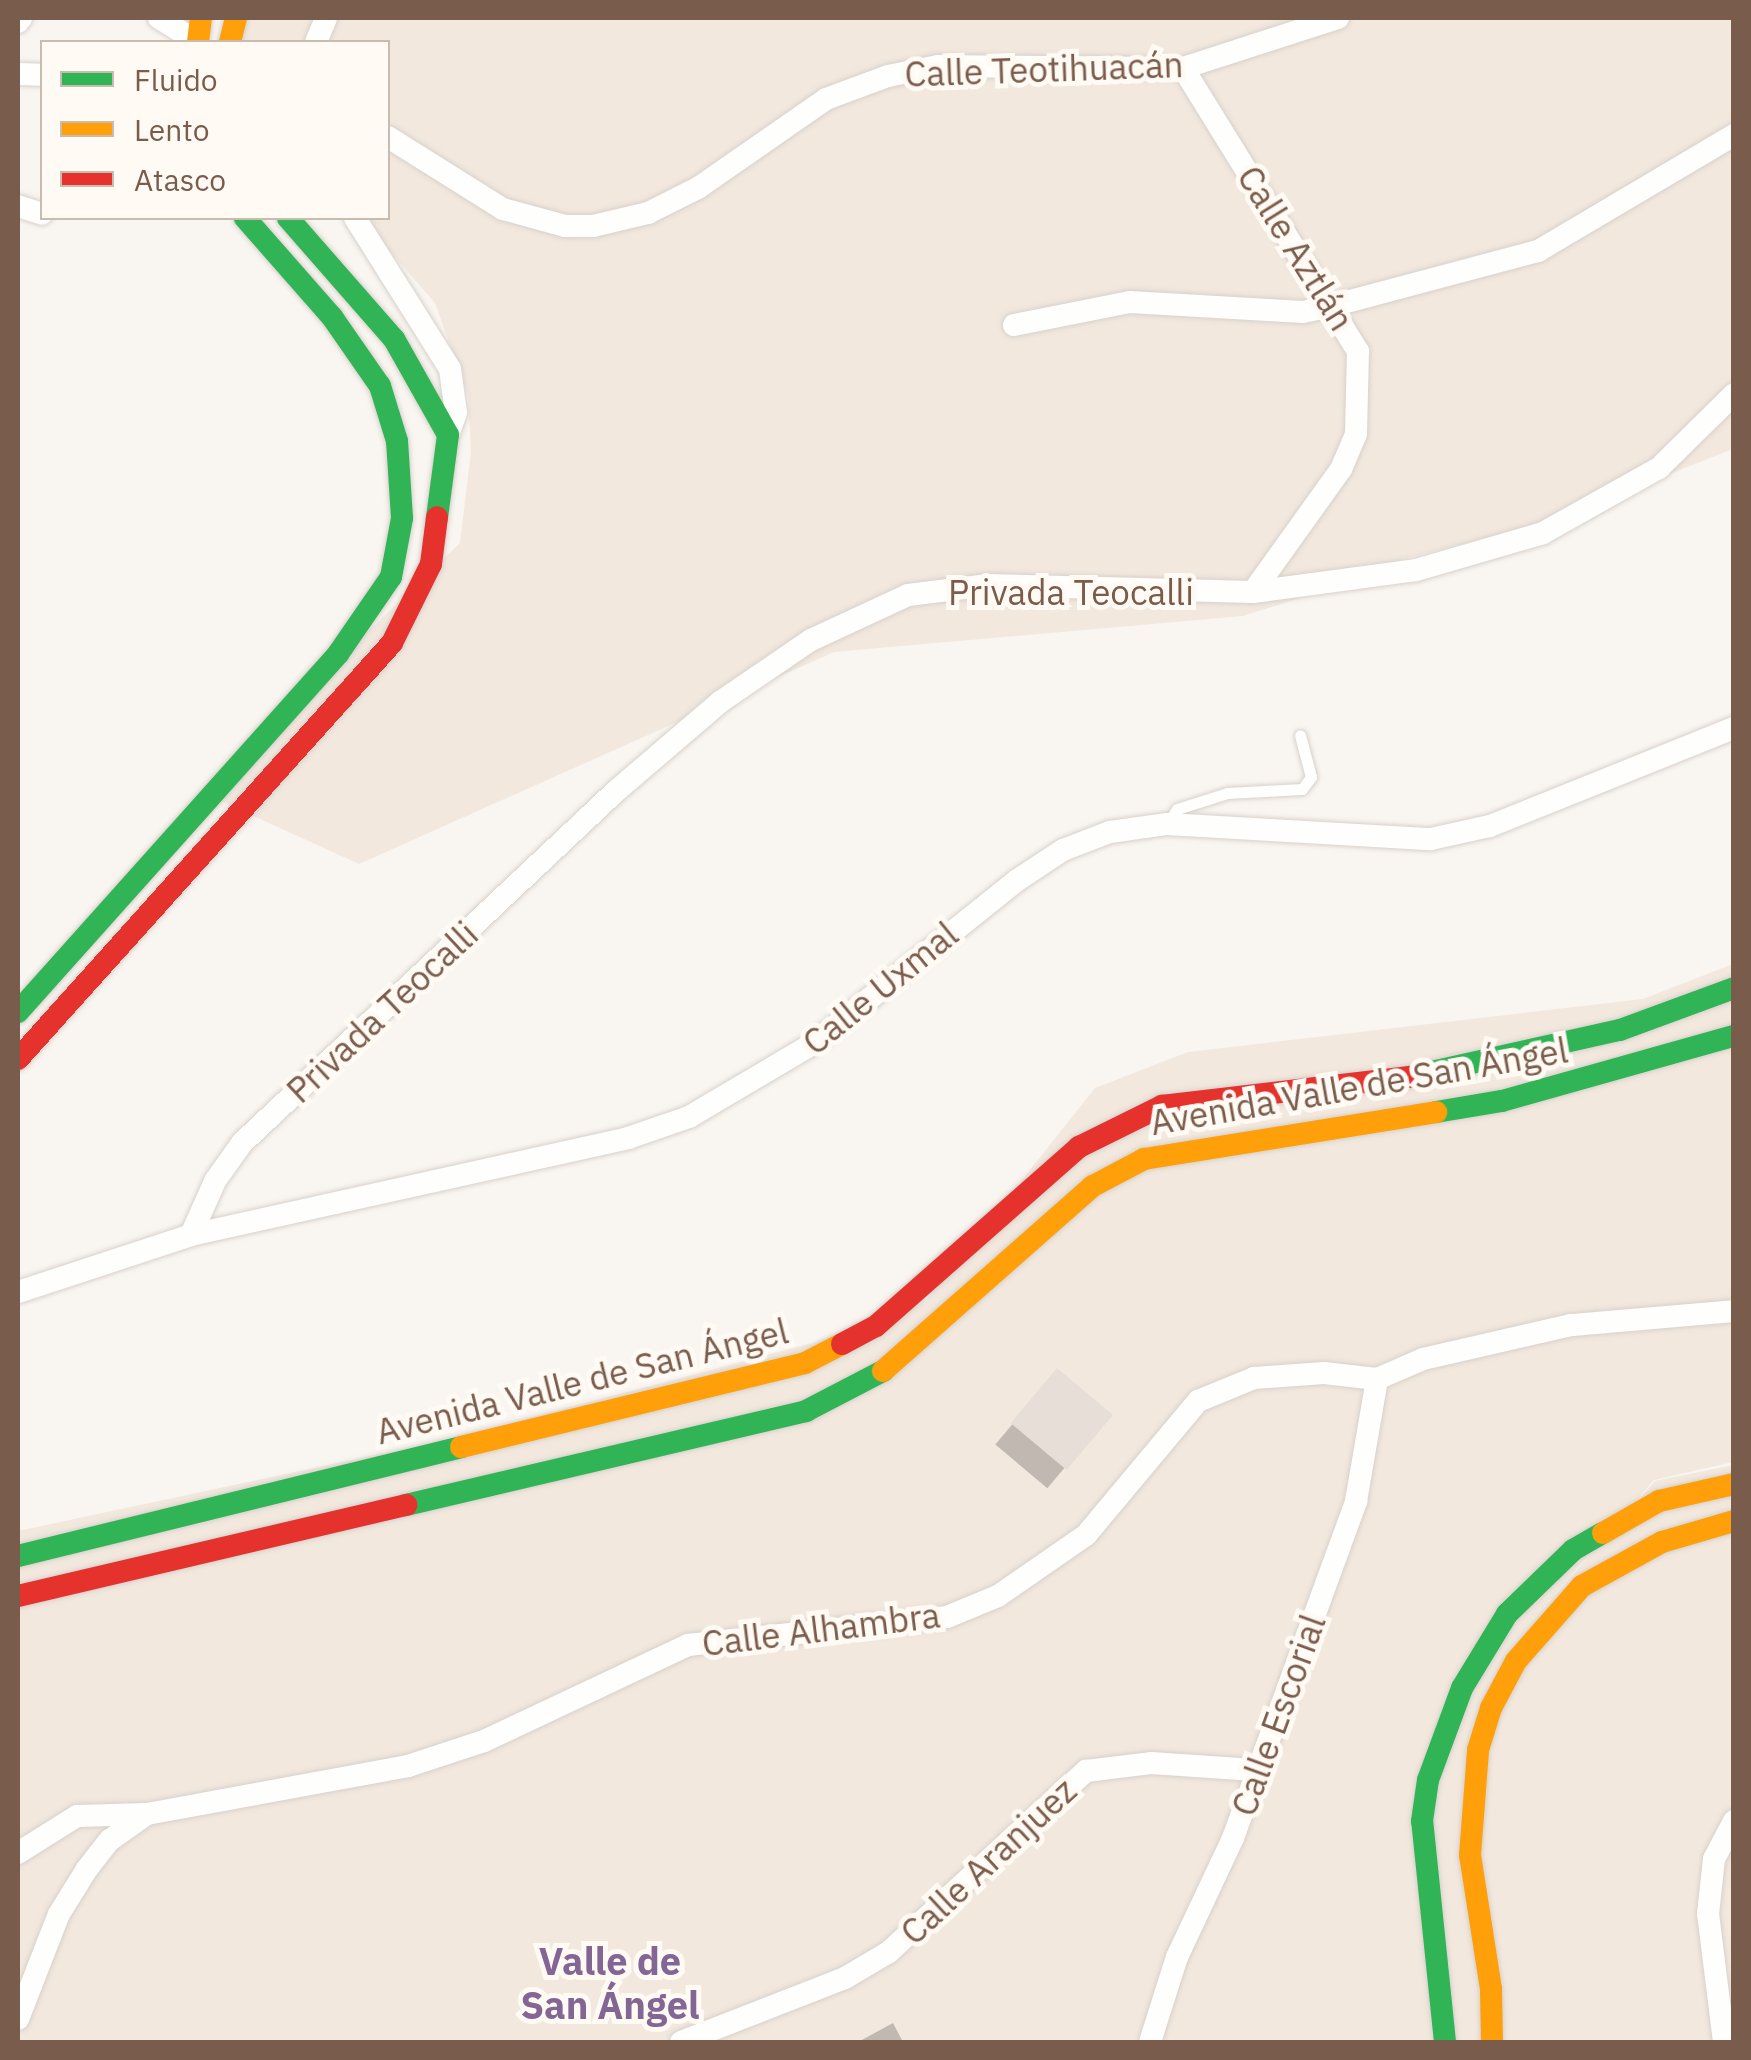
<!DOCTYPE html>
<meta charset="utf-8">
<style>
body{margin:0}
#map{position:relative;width:1751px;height:2060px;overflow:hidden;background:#f9f5f0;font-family:"IBM Plex Sans",sans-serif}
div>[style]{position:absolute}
.residential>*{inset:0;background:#f2e8de}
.shadow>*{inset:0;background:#0003;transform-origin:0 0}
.building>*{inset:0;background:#e6ded7;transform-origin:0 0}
.roads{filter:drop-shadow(0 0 2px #d7d1cb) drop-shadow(0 0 2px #d7d1cb)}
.lane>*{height:11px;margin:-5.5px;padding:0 5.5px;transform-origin:5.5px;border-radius:5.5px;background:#fefefd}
.street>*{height:22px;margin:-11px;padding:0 11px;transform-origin:11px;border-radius:11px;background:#fefefd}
.fast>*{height:22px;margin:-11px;padding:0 11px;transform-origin:11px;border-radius:11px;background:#30b455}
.slow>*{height:22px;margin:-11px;padding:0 11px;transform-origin:11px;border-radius:11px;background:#ff9f0a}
.jam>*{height:22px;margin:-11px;padding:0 11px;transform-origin:11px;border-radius:11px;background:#e5322d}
span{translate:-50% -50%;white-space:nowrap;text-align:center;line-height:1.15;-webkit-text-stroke:10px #fffaf3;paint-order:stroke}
.street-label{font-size:35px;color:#7a5c4d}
.neighbourhood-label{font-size:38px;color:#846695;font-weight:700}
.frame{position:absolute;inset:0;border:20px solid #7a5c4d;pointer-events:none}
.legend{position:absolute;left:40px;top:40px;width:350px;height:180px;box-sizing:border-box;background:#fffaf3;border:2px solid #cabbb1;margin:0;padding:12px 18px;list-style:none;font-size:30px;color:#7a5c4d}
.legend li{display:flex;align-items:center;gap:20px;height:50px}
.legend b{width:50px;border:2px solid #cabbb1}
</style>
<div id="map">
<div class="residential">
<div style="clip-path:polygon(231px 18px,1733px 18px,1733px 449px,1545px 523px,1402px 559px,1381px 572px,1243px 616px,834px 652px,359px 864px,201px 792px,460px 543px,471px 452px,468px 395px,435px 303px,361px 218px,388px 218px,388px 42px,235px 42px)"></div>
<div style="clip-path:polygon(1733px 964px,1733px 1462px,1654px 1480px,1498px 1660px,1655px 1481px,1733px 1465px,1733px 2042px,18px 2042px,18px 1531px,450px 1439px,812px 1343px,926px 1301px,1095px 1088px,1188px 1052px,1643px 999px)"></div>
</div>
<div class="shadow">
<div style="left:1057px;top:1371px;width:68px;height:96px;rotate:40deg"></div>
<div style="clip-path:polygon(893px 2023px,903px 2042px,858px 2042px)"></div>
</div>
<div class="building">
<div style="left:1057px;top:1368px;width:73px;height:72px;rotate:40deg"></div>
</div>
<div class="roads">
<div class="lane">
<div style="left:1167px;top:824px;width:18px;rotate:-56deg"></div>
<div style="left:1177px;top:809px;width:52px;rotate:-17.7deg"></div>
<div style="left:1227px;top:793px;width:75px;rotate:-3.1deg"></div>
<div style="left:1302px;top:789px;width:15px;rotate:-53deg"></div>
<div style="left:1311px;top:777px;width:43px;rotate:-104.7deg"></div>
</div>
<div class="street">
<div style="left:159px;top:18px;width:46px;rotate:31.6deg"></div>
<div style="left:18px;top:22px;width:5px;rotate:-53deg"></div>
<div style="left:316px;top:42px;width:26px;rotate:-67deg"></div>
<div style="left:1183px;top:68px;width:333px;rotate:58.3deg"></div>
<div style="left:1358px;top:351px;width:83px;rotate:91.4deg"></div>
<div style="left:1356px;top:434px;width:38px;rotate:113deg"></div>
<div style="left:1341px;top:469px;width:151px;rotate:125.6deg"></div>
<div style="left:18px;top:74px;width:24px;rotate:2deg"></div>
<div style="left:388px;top:137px;width:136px;rotate:32.1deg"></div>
<div style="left:503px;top:209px;width:64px;rotate:15.3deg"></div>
<div style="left:565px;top:226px;width:28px"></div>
<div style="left:593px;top:226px;width:57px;rotate:-13.3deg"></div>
<div style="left:648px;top:213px;width:56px;rotate:-26.6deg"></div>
<div style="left:698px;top:188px;width:156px;rotate:-34.8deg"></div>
<div style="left:826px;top:99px;width:66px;rotate:-20.4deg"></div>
<div style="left:888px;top:76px;width:51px;rotate:-11.3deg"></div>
<div style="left:938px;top:66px;width:245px;rotate:0.5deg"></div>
<div style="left:1183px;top:68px;width:163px;rotate:-17.9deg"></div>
<div style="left:18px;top:206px;width:25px;rotate:18deg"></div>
<div style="left:355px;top:218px;width:178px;rotate:57.8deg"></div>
<div style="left:450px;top:369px;width:44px;rotate:82.2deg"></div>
<div style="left:456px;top:413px;width:23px;rotate:110deg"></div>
<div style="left:1014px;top:325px;width:118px;rotate:-11.2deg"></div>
<div style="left:1130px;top:302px;width:173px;rotate:3.3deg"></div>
<div style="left:1303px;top:312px;width:33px;rotate:-12deg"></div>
<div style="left:1335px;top:305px;width:210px;rotate:-14.9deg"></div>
<div style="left:1538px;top:251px;width:228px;rotate:-30.6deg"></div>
<div style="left:191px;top:1235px;width:59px;rotate:-66deg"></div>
<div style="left:215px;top:1181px;width:47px;rotate:-54.6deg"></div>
<div style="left:242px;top:1143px;width:512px;rotate:-43.26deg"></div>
<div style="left:615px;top:792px;width:138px;rotate:-40.6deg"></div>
<div style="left:720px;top:702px;width:110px;rotate:-34.3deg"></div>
<div style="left:811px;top:640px;width:107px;rotate:-24.9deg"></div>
<div style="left:908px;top:595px;width:81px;rotate:-7.1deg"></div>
<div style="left:988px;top:585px;width:265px;rotate:1.5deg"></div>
<div style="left:1253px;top:592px;width:164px;rotate:-7.7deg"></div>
<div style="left:1416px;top:570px;width:132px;rotate:-16.2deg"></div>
<div style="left:1543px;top:533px;width:133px;rotate:-29.3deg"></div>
<div style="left:1659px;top:468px;width:105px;rotate:-44.6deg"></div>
<div style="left:18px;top:1292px;width:182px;rotate:-18.2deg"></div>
<div style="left:191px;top:1235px;width:448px;rotate:-12.5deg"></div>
<div style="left:628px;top:1138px;width:65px;rotate:-19deg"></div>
<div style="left:689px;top:1117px;width:145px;rotate:-30.6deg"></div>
<div style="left:814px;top:1043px;width:259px;rotate:-38.7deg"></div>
<div style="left:1016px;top:881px;width:56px;rotate:-33.4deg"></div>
<div style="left:1063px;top:850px;width:50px;rotate:-21deg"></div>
<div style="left:1110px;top:832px;width:58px;rotate:-8deg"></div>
<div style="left:1167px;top:824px;width:264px;rotate:3.3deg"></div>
<div style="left:1431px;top:839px;width:60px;rotate:-12.4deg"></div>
<div style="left:1490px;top:826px;width:263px;rotate:-21.9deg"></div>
<div style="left:18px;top:1853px;width:70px;rotate:-32.1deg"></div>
<div style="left:77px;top:1816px;width:70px;rotate:-1.6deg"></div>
<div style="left:18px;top:2019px;width:113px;rotate:-68.7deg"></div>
<div style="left:59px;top:1914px;width:53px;rotate:-58.1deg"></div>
<div style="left:87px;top:1869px;width:37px;rotate:-52deg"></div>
<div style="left:110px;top:1840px;width:45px;rotate:-35.1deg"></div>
<div style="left:147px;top:1814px;width:265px;rotate:-10.4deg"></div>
<div style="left:408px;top:1766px;width:80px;rotate:-18.2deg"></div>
<div style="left:484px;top:1741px;width:225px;rotate:-25.2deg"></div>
<div style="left:688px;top:1645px;width:261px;rotate:-6.2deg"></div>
<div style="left:947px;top:1617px;width:55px;rotate:-22.4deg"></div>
<div style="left:998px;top:1596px;width:107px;rotate:-34.7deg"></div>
<div style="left:1086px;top:1535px;width:175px;rotate:-50.1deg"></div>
<div style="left:1198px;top:1401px;width:61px;rotate:-22.3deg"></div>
<div style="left:1254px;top:1378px;width:70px;rotate:-4.1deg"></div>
<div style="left:1324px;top:1373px;width:53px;rotate:6.5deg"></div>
<div style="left:1377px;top:1379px;width:50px;rotate:-23.5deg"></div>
<div style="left:1423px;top:1359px;width:153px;rotate:-12.9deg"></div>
<div style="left:1572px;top:1325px;width:163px;rotate:-4.9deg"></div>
<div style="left:681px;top:2042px;width:176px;rotate:-21.3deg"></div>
<div style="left:845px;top:1978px;width:51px;rotate:-30.6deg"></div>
<div style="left:889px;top:1952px;width:268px;rotate:-42.6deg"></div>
<div style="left:1086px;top:1771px;width:65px;rotate:-7deg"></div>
<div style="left:1151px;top:1763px;width:104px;rotate:3.9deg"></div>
<div style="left:1150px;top:2042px;width:89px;rotate:-72.4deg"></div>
<div style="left:1177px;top:1957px;width:132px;rotate:-64.8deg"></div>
<div style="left:1233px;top:1838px;width:359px;rotate:-69.9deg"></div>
<div style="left:1356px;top:1501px;width:124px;rotate:-80.2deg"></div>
<div style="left:1724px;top:2042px;width:129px;rotate:-97.1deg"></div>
<div style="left:1708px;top:1914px;width:55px;rotate:-83.8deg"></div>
<div style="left:1714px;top:1859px;width:43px;rotate:-62.2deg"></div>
</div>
<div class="fast">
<div style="left:288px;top:218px;width:161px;rotate:48.8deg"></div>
<div style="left:394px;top:339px;width:110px;rotate:60.6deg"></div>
<div style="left:448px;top:435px;width:83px;rotate:97.6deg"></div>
<div style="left:18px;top:1012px;width:480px;rotate:-48.2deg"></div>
<div style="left:338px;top:654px;width:93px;rotate:-55.5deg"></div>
<div style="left:391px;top:577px;width:60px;rotate:-79.4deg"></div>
<div style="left:402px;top:518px;width:77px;rotate:-93.7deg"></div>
<div style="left:397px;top:441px;width:58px;rotate:-107.2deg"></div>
<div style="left:380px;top:386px;width:84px;rotate:-124.8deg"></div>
<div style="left:332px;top:317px;width:132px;rotate:-131.3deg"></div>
<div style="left:1409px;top:1077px;width:216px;rotate:-12.6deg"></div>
<div style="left:1620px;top:1030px;width:121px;rotate:-20.2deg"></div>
<div style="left:1436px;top:1112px;width:67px;rotate:-9.5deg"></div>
<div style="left:1502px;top:1101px;width:241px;rotate:-15.7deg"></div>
<div style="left:406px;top:1505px;width:411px;rotate:-13.2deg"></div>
<div style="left:806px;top:1411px;width:87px;rotate:-27.5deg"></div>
<div style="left:18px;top:1556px;width:456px;rotate:-13.8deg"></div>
<div style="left:1445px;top:2042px;width:222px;rotate:-95.9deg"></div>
<div style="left:1422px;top:1821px;width:41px;rotate:-81.7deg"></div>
<div style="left:1428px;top:1780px;width:98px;rotate:-69.7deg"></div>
<div style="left:1462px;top:1688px;width:87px;rotate:-58.7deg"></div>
<div style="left:1507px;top:1614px;width:92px;rotate:-44.1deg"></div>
<div style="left:1573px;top:1550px;width:34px;rotate:-30deg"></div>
</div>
<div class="slow">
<div style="left:198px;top:42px;width:24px;rotate:-83deg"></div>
<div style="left:230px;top:42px;width:25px;rotate:-76deg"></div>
<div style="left:883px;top:1371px;width:280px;rotate:-41.4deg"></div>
<div style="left:1093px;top:1186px;width:58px;rotate:-27.9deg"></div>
<div style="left:1144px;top:1159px;width:296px;rotate:-9.1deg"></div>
<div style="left:461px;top:1447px;width:354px;rotate:-13.7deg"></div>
<div style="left:805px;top:1363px;width:42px;rotate:-27.2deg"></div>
<div style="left:1603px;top:1533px;width:64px;rotate:-29.7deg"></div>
<div style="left:1659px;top:1501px;width:77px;rotate:-12.8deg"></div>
<div style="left:1492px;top:2042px;width:53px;rotate:-91.1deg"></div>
<div style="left:1491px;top:1989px;width:136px;rotate:-98.9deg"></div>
<div style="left:1470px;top:1855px;width:105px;rotate:-85.6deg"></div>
<div style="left:1478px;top:1750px;width:44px;rotate:-72.8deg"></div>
<div style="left:1491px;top:1708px;width:53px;rotate:-62deg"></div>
<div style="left:1516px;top:1661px;width:100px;rotate:-48.7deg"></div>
<div style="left:1582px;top:1586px;width:91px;rotate:-28.8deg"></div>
<div style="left:1662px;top:1542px;width:75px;rotate:-16.3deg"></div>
</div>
<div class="jam">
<div style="left:18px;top:1059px;width:559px;rotate:-48.04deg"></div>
<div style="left:392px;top:643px;width:88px;rotate:-63.7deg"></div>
<div style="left:431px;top:564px;width:47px;rotate:-82.7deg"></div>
<div style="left:842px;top:1344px;width:38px;rotate:-28deg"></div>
<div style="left:876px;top:1326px;width:271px;rotate:-41.4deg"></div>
<div style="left:1079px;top:1147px;width:93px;rotate:-26.3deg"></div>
<div style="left:1162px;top:1106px;width:249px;rotate:-6.7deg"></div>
<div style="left:18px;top:1596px;width:399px;rotate:-13.2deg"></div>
</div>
</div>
<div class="street-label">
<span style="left:1044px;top:69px;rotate:-2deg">Calle Teotihuacán</span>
<span style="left:1296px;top:248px;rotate:58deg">Calle Aztlán</span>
<span style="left:1071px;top:592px">Privada Teocalli</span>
<span style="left:880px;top:988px;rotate:-39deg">Calle Uxmal</span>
<span style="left:382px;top:1012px;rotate:-43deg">Privada Teocalli</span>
<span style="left:1359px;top:1086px;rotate:-10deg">Avenida Valle de San Ángel</span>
<span style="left:582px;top:1381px;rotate:-14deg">Avenida Valle de San Ángel</span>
<span style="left:821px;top:1629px;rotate:-7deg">Calle Alhambra</span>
<span style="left:1278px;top:1715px;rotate:-70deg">Calle Escorial</span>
<span style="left:988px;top:1861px;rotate:-43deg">Calle Aranjuez</span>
</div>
<div class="neighbourhood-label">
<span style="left:610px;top:1983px">Valle de<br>San Ángel</span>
</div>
<div class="frame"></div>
<ul class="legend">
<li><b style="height:12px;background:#30b455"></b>Fluido</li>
<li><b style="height:12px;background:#ff9f0a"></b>Lento</li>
<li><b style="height:12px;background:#e5322d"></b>Atasco</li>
</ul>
</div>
